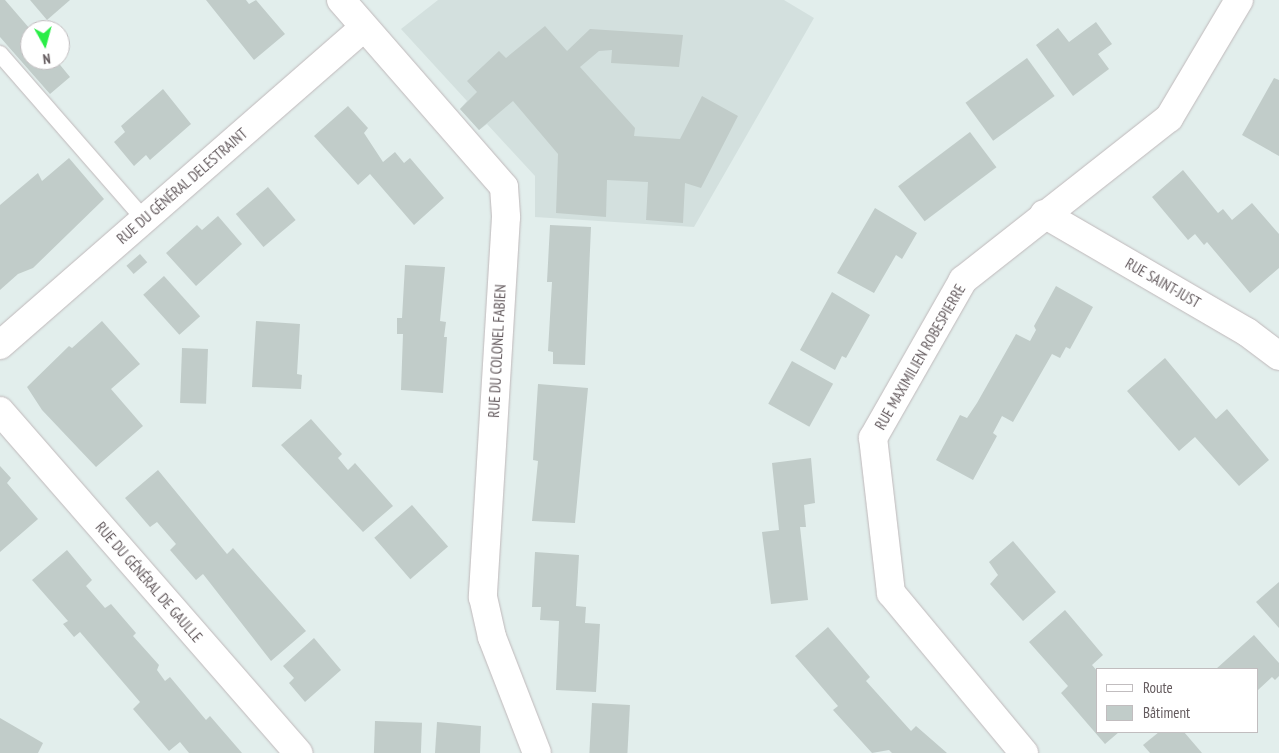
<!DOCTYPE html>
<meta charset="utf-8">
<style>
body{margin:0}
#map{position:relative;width:1279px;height:753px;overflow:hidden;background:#e2eeec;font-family:"PT Sans Narrow",sans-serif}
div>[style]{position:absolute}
.education>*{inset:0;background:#d3e0de}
.building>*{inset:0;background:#c1ccc9;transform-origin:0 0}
.roads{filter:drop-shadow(0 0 1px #bfb8ba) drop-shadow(0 0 1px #bfb8ba)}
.lane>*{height:16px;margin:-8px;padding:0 8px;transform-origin:8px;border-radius:8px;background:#fff}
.street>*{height:28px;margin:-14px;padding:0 14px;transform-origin:14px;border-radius:14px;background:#fff}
span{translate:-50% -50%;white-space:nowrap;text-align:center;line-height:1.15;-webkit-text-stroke:4px #fff;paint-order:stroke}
.street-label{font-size:15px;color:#645b5e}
.legend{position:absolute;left:1096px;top:668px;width:162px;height:65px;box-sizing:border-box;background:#fff;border:1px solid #c1bdbf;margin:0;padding:6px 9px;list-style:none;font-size:15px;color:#645b5e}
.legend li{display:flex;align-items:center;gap:10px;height:25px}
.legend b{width:25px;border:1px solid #c1bdbf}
.north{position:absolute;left:20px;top:20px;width:50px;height:50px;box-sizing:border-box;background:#fff;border:1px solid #c1bdbf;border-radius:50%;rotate:173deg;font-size:14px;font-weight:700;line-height:20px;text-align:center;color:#645b5e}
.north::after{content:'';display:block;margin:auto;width:18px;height:22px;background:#2aed47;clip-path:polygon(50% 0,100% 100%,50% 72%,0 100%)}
</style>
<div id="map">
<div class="education">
<div style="clip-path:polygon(438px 0,784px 0,814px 18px,694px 227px,535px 217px,535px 176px,487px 124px,479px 130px,460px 109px,467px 101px,401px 29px)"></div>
</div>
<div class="building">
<div style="clip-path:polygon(0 0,5px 0,30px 29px,30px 60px,56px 60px,70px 77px,50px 94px,0 37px)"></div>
<div style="clip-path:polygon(30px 0,70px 0,47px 20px)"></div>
<div style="clip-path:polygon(206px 0,246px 0,249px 4px,256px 0,285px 34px,254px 60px)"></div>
<div style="clip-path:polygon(1096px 22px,1112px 44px,1098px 54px,1109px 69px,1073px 96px,1036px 45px,1058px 28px,1069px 42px)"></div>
<div style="clip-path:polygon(545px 26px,567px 51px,590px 29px,683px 35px,679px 67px,611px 63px,612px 50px,599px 51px,580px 67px,635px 128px,634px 136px,680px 139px,702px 96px,738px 116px,701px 188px,685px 183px,683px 223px,646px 220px,648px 182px,607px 180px,606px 217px,556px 213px,558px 154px,513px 101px,479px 130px,460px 109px,477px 92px,467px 81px,499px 51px,506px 58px)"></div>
<div style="left:1027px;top:58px;width:47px;height:76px;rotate:54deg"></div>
<div style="clip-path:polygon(1274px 78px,1279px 80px,1279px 156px,1242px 135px)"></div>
<div style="clip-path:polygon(163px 89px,191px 124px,150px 160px,146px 155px,134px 166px,114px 142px,125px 132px,121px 126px)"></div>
<div style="clip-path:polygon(348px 106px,368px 128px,364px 133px,383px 162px,395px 152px,404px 163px,410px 158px,444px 198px,414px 225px,370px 174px,358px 185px,314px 136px)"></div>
<div style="left:970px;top:132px;width:44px;height:90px;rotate:53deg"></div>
<div style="clip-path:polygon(69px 158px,104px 199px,33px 268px,18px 274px,0 290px,0 205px,38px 173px,42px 181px)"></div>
<div style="clip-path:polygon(1183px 170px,1218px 213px,1223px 209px,1232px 220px,1252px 203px,1279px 234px,1279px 268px,1250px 293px,1207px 242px,1204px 245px,1195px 234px,1188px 240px,1152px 197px)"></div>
<div style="left:268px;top:187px;width:43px;height:42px;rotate:50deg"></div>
<div style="clip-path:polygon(875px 208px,917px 233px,902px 259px,896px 255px,874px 293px,837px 273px)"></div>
<div style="clip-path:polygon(218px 216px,242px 244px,196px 286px,166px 253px,197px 225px,202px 230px)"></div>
<div style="clip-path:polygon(550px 225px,591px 227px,585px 365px,553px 364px,553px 352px,548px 351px,552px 282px,547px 282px)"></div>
<div style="left:140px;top:254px;width:11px;height:18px;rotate:49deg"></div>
<div style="clip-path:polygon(405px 265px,445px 267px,440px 321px,446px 322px,444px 337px,447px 337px,443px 393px,401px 390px,403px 334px,397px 334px,397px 318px,402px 318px)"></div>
<div style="left:164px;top:276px;width:54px;height:28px;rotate:48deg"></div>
<div style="clip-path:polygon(1056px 286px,1093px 307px,1070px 349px,1066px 347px,1060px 358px,1052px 354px,1013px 422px,1002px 416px,993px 433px,997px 436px,973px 480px,936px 460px,960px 415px,967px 418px,977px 403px,1016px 334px,1030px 341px,1036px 330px,1034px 326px)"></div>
<div style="clip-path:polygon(832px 292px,870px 315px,846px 358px,842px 356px,835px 370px,800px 350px)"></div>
<div style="clip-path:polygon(102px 321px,140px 364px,111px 389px,143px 426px,96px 467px,42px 410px,27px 387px,69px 346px,72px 348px)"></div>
<div style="clip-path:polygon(256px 321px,300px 324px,297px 374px,302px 375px,301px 389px,252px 387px)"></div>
<div style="left:182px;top:348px;width:26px;height:55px;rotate:2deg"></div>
<div style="clip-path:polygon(1165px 358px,1216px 419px,1227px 409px,1269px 460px,1239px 486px,1195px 437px,1179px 451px,1127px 391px)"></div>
<div style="left:792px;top:361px;width:47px;height:49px;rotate:29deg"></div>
<div style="clip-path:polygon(538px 384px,588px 388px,575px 523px,532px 521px,538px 461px,533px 460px)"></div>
<div style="clip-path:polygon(311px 419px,342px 454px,338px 458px,348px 470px,355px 463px,393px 506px,363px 532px,281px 445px)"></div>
<div style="clip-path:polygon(811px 458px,815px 503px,804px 505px,806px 527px,800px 527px,808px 600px,771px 604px,762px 532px,779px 530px,772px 463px)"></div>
<div style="clip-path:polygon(0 466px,11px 478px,7px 483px,38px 519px,0 552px)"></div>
<div style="clip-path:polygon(158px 470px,227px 554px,233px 548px,306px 631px,271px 661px,203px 574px,196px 580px,170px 550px,176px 544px,157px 522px,150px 527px,125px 498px)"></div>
<div style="left:412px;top:505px;width:55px;height:50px;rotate:49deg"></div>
<div style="clip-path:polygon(1013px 541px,1056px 592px,1023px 621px,990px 584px,998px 575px,989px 562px)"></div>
<div style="clip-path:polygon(67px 550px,92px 580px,86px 586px,105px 608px,111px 604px,136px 633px,133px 636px,159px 665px,157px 670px,165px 681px,170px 677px,206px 720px,210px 716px,242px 753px,189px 753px,180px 742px,169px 751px,133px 709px,140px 702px,80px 632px,74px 637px,63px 624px,68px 621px,32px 580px)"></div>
<div style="clip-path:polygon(535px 552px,579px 555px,576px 606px,586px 607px,585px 623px,600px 624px,596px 692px,556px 690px,559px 621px,540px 620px,541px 607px,532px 607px)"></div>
<div style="clip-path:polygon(1279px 582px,1279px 628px,1256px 602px)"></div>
<div style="clip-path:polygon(1065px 610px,1103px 655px,1092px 665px,1098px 672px,1098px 732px,1119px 732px,1105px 744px,1061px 693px,1068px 686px,1029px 642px)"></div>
<div style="clip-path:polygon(828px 627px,870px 677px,866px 681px,911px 731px,916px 726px,947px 753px,892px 753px,889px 750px,872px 753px,833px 710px,838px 706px,795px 656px)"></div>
<div style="clip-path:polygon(1254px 635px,1279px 663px,1279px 676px,1275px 680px,1272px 677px,1258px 690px,1258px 669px,1216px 669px)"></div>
<div style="clip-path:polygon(314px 638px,341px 670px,305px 702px,289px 683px,294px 678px,283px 666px)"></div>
<div style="left:592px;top:703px;width:38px;height:50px;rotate:3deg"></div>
<div style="clip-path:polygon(0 718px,43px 743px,38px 753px,0 753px)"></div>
<div style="left:375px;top:721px;width:47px;height:32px;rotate:2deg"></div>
<div style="clip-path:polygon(437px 722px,481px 726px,480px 753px,435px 753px)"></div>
<div style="clip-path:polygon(1159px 732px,1184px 732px,1202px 753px,1150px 753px,1143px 745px)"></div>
</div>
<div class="roads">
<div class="lane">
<div style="left:0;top:54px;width:219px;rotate:48.9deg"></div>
</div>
<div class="street">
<div style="left:341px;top:0;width:248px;rotate:48.9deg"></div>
<div style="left:504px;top:187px;width:30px;rotate:86deg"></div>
<div style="left:506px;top:217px;width:381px;rotate:93.5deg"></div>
<div style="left:483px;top:597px;width:41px;rotate:77.3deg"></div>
<div style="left:492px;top:637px;width:124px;rotate:68.8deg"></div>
<div style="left:1044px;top:214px;width:235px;rotate:30.2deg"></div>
<div style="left:1247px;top:332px;width:40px;rotate:37deg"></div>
<div style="left:0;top:345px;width:483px;rotate:-41.1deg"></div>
<div style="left:0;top:411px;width:454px;rotate:48.9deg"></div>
<div style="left:1024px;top:753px;width:208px;rotate:-129.7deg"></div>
<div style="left:891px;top:593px;width:156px;rotate:-96.6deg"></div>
<div style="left:873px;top:438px;width:182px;rotate:-60.3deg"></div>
<div style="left:963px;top:280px;width:262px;rotate:-38.2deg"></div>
<div style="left:1169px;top:118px;width:137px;rotate:-59.3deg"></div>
</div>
</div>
<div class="street-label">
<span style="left:182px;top:186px;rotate:-41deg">RUE DU GÉNÉRAL DELESTRAINT</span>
<span style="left:1163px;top:283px;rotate:30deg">RUE SAINT-JUST</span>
<span style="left:497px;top:351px;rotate:-87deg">RUE DU COLONEL FABIEN</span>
<span style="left:920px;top:357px;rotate:-60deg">RUE MAXIMILIEN ROBESPIERRE</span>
<span style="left:149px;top:582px;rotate:49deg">RUE DU GÉNÉRAL DE GAULLE</span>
</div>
<ul class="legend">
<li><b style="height:6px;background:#fff"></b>Route</li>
<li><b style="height:14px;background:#c1ccc9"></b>Bâtiment</li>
</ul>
<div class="north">N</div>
</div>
